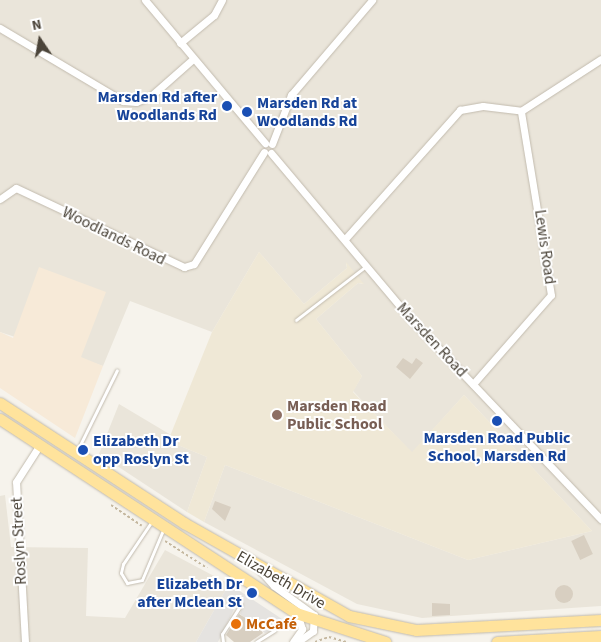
<!DOCTYPE html>
<meta charset="utf-8">
<style>
body{margin:0}
#map{position:relative;width:601px;height:642px;overflow:hidden;background:#f6f3ec;font-family:"Source Sans 3",sans-serif}
div>[style]{position:absolute}
.residential>*{inset:0;background:#eae5da}
.commercial>*{inset:0;background:#f7ead8}
.education>*{inset:0;background:#efe8d6}
.parking>*{inset:0;background:#e5e3e0}
.building>*{inset:0;background:#d8cfc1;transform-origin:0 0}
.round{border-radius:50%}
.path>*{height:2px;margin-top:-1px;transform-origin:0;background:repeating-linear-gradient(90deg,#c4b79f 0 2.5px,transparent 0 5px)}
.roads{filter:drop-shadow(0 0 1px #c2bbae) drop-shadow(0 0 1px #c2bbae)}
.service>*{height:3px;margin:-1.5px;padding:0 1.5px;transform-origin:1.5px;border-radius:1.5px;background:#fff}
.minor>*{height:7px;margin:-3.5px;padding:0 3.5px;transform-origin:3.5px;border-radius:3.5px;background:#fff}
.primary>*{height:11px;margin:-5.5px;padding:0 5.5px;transform-origin:5.5px;border-radius:5.5px;background:#ffe39c}
.dots>*{width:14px;height:14px;translate:-50% -50%;box-sizing:border-box;border:2px solid #fff;border-radius:50%}
span{translate:-50% -50%;white-space:nowrap;text-align:center;line-height:1.15;-webkit-text-stroke:4px #fff;paint-order:stroke}
.transit-label{font-size:16px;color:#164399;font-weight:700}
.right{translate:-100% -50%;text-align:right}
.left{translate:0 -50%;text-align:left}
.street-label{font-size:16px;color:#4b4439}
.education-label{font-size:16px;color:#785e54;font-weight:700}
.food-label{font-size:16px;color:#c56008;font-weight:700}
.north{position:absolute;left:15px;top:15px;width:50px;height:50px;-webkit-text-stroke:4px #fff;paint-order:stroke;rotate:348deg;font-size:14px;font-weight:700;line-height:20px;text-align:center;color:#4b4439}
.north::after{content:'';display:block;margin:auto;width:18px;height:22px;background:#4b4439;clip-path:polygon(50% 0,100% 100%,50% 72%,0 100%)}
</style>
<div id="map">
<div class="residential">
<div style="clip-path:polygon(0 0,601px 0,601px 606px,422px 618px,357px 604px,204px 522px,225px 465px,468px 560px,592px 531px,464px 395px,412px 453px,353px 391px,362px 376px,316px 319px,358px 283px,363px 284px,346px 263px,347px 268px,304px 304px,259px 252px,212px 332px,130px 301px,103px 366px,0 332px)"></div>
<div style="clip-path:polygon(119px 404px,171px 435px,168px 441px,207px 457px,187px 512px,99px 454px)"></div>
<div style="clip-path:polygon(5px 495px,11px 547px,88px 548px,86px 616px,125px 618px,165px 550px,229px 584px,196px 642px,0 642px,0 496px)"></div>
</div>
<div class="commercial">
<div style="clip-path:polygon(39px 267px,106px 292px,81px 357px,103px 366px,75px 438px,0 388px,0 332px,13px 338px)"></div>
</div>
<div class="education">
<div style="clip-path:polygon(259px 252px,304px 304px,347px 268px,346px 262px,364px 284px,358px 283px,316px 319px,362px 376px,353px 392px,412px 452px,464px 395px,592px 531px,468px 560px,225px 465px,204px 522px,187px 512px,207px 457px,168px 441px,212px 332px)"></div>
</div>
<div class="parking">
<div style="clip-path:polygon(229px 584px,282px 619px,286px 629px,265px 633px,240px 614px,242px 609px,236px 605px,218px 642px,196px 642px)"></div>
</div>
<div class="building">
<div style="clip-path:polygon(403px 358px,412px 364px,416px 358px,423px 363px,410px 379px,396px 367px)"></div>
<div style="clip-path:polygon(215px 501px,231px 507px,225px 521px,212px 509px)"></div>
<div style="left:584px;top:535px;width:21px;height:14px;rotate:65deg"></div>
<div class="round" style="left:555px;top:585px;width:18px;height:18px"></div>
<div style="clip-path:polygon(432px 603px,450px 604px,450px 615px,432px 616px)"></div>
<div style="clip-path:polygon(239px 614px,257px 625px,263px 633px,250px 642px,234px 642px,226px 635px)"></div>
</div>
<div class="path">
<div style="left:111px;top:505px;width:37px;rotate:34deg"></div>
<div style="left:165px;top:541px;width:50px;rotate:32.7deg"></div>
<div style="left:315px;top:642px;width:15px;rotate:-20deg"></div>
<div style="left:329px;top:637px;width:18px;rotate:16deg"></div>
</div>
<div class="roads">
<div class="service">
<div style="left:296px;top:320px;width:88px;rotate:-37.6deg"></div>
<div style="left:77px;top:451px;width:90px;rotate:-63.7deg"></div>
<div style="left:152px;top:521px;width:52px;rotate:124deg"></div>
<div style="left:123px;top:564px;width:9px;rotate:103deg"></div>
<div style="left:121px;top:573px;width:12px;rotate:59deg"></div>
<div style="left:127px;top:583px;width:15px;rotate:-11deg"></div>
<div style="left:142px;top:580px;width:54px;rotate:-67.2deg"></div>
<div style="left:223px;top:642px;width:8px;rotate:-97deg"></div>
<div style="left:222px;top:634px;width:35px;rotate:-57deg"></div>
<div style="left:256px;top:642px;width:22px;rotate:-32deg"></div>
</div>
<div class="minor">
<div style="left:145px;top:0;width:187px;rotate:50deg"></div>
<div style="left:0;top:28px;width:143px;rotate:30.7deg"></div>
<div style="left:123px;top:101px;width:13px;rotate:4deg"></div>
<div style="left:136px;top:102px;width:16px;rotate:-22deg"></div>
<div style="left:151px;top:96px;width:56px;rotate:-41.4deg"></div>
<div style="left:180px;top:43px;width:44px;rotate:-39.5deg"></div>
<div style="left:214px;top:15px;width:17px;rotate:-62deg"></div>
<div style="left:272px;top:144px;width:53px;rotate:-68.8deg"></div>
<div style="left:291px;top:95px;width:125px;rotate:-49.5deg"></div>
<div style="left:271px;top:153px;width:214px;rotate:49.9deg"></div>
<div style="left:409px;top:317px;width:279px;rotate:46.5deg"></div>
<div style="left:0;top:199px;width:19px;rotate:-35deg"></div>
<div style="left:16px;top:188px;width:186px;rotate:25.2deg"></div>
<div style="left:184px;top:267px;width:10px;rotate:-17deg"></div>
<div style="left:194px;top:264px;width:132px;rotate:-58deg"></div>
<div style="left:345px;top:239px;width:173px;rotate:-48.3deg"></div>
<div style="left:460px;top:110px;width:23px;rotate:-10deg"></div>
<div style="left:483px;top:106px;width:38px;rotate:7deg"></div>
<div style="left:521px;top:111px;width:95px;rotate:-33deg"></div>
<div style="left:473px;top:384px;width:118px;rotate:-48.8deg"></div>
<div style="left:551px;top:295px;width:186px;rotate:-99.3deg"></div>
<div style="left:257px;top:567px;width:25px;rotate:48deg"></div>
<div style="left:274px;top:586px;width:49px;rotate:35.9deg"></div>
<div style="left:314px;top:615px;width:16px;rotate:94deg"></div>
<div style="left:313px;top:631px;width:19px;rotate:145deg"></div>
<div style="left:25px;top:642px;width:160px;rotate:-93.2deg"></div>
<div style="left:16px;top:482px;width:43px;rotate:-57.4deg"></div>
<div style="left:293px;top:642px;width:16px;rotate:-55deg"></div>
<div style="left:302px;top:629px;width:17px;rotate:-107deg"></div>
</div>
<div class="primary">
<div style="left:0;top:403px;width:220px;rotate:33.1deg"></div>
<div style="left:184px;top:523px;width:189px;rotate:29.4deg"></div>
<div style="left:349px;top:616px;width:68px;rotate:11.8deg"></div>
<div style="left:416px;top:630px;width:185px;rotate:-3.1deg"></div>
<div style="left:0;top:419px;width:354px;rotate:33.2deg"></div>
<div style="left:296px;top:613px;width:94px;rotate:18deg"></div>
<div style="left:497px;top:642px;width:104px;rotate:-3.3deg"></div>
</div>
</div>
<div class="dots">
<div style="left:227px;top:106px;background:#1a4fb4"></div>
<div style="left:247px;top:112px;background:#1a4fb4"></div>
<div style="left:277px;top:415px;background:#8d6e63"></div>
<div style="left:497px;top:421px;background:#1a4fb4"></div>
<div style="left:83px;top:450px;background:#1a4fb4"></div>
<div style="left:252px;top:593px;background:#1a4fb4"></div>
<div style="left:236px;top:624px;background:#e8710a"></div>
</div>
<div class="transit-label">
<span class="right" style="left:217px;top:106px">Marsden Rd after<br>Woodlands Rd</span>
<span class="left" style="left:257px;top:112px">Marsden Rd at<br>Woodlands Rd</span>
<span style="left:497px;top:447px">Marsden Road Public<br>School, Marsden Rd</span>
<span class="left" style="left:93px;top:450px">Elizabeth Dr<br>opp Roslyn St</span>
<span class="right" style="left:242px;top:593px">Elizabeth Dr<br>after Mclean St</span>
</div>
<div class="street-label">
<span style="left:114px;top:236px;rotate:26deg">Woodlands Road</span>
<span style="left:545px;top:247px;rotate:82deg">Lewis Road</span>
<span style="left:432px;top:340px;rotate:47deg">Marsden Road</span>
<span style="left:19px;top:541px;rotate:-93deg">Roslyn Street</span>
<span style="left:281px;top:580px;rotate:30deg">Elizabeth Drive</span>
</div>
<div class="education-label">
<span class="left" style="left:287px;top:415px">Marsden Road<br>Public School</span>
</div>
<div class="food-label">
<span class="left" style="left:246px;top:624px">McCafé</span>
</div>
<div class="north">N</div>
</div>
